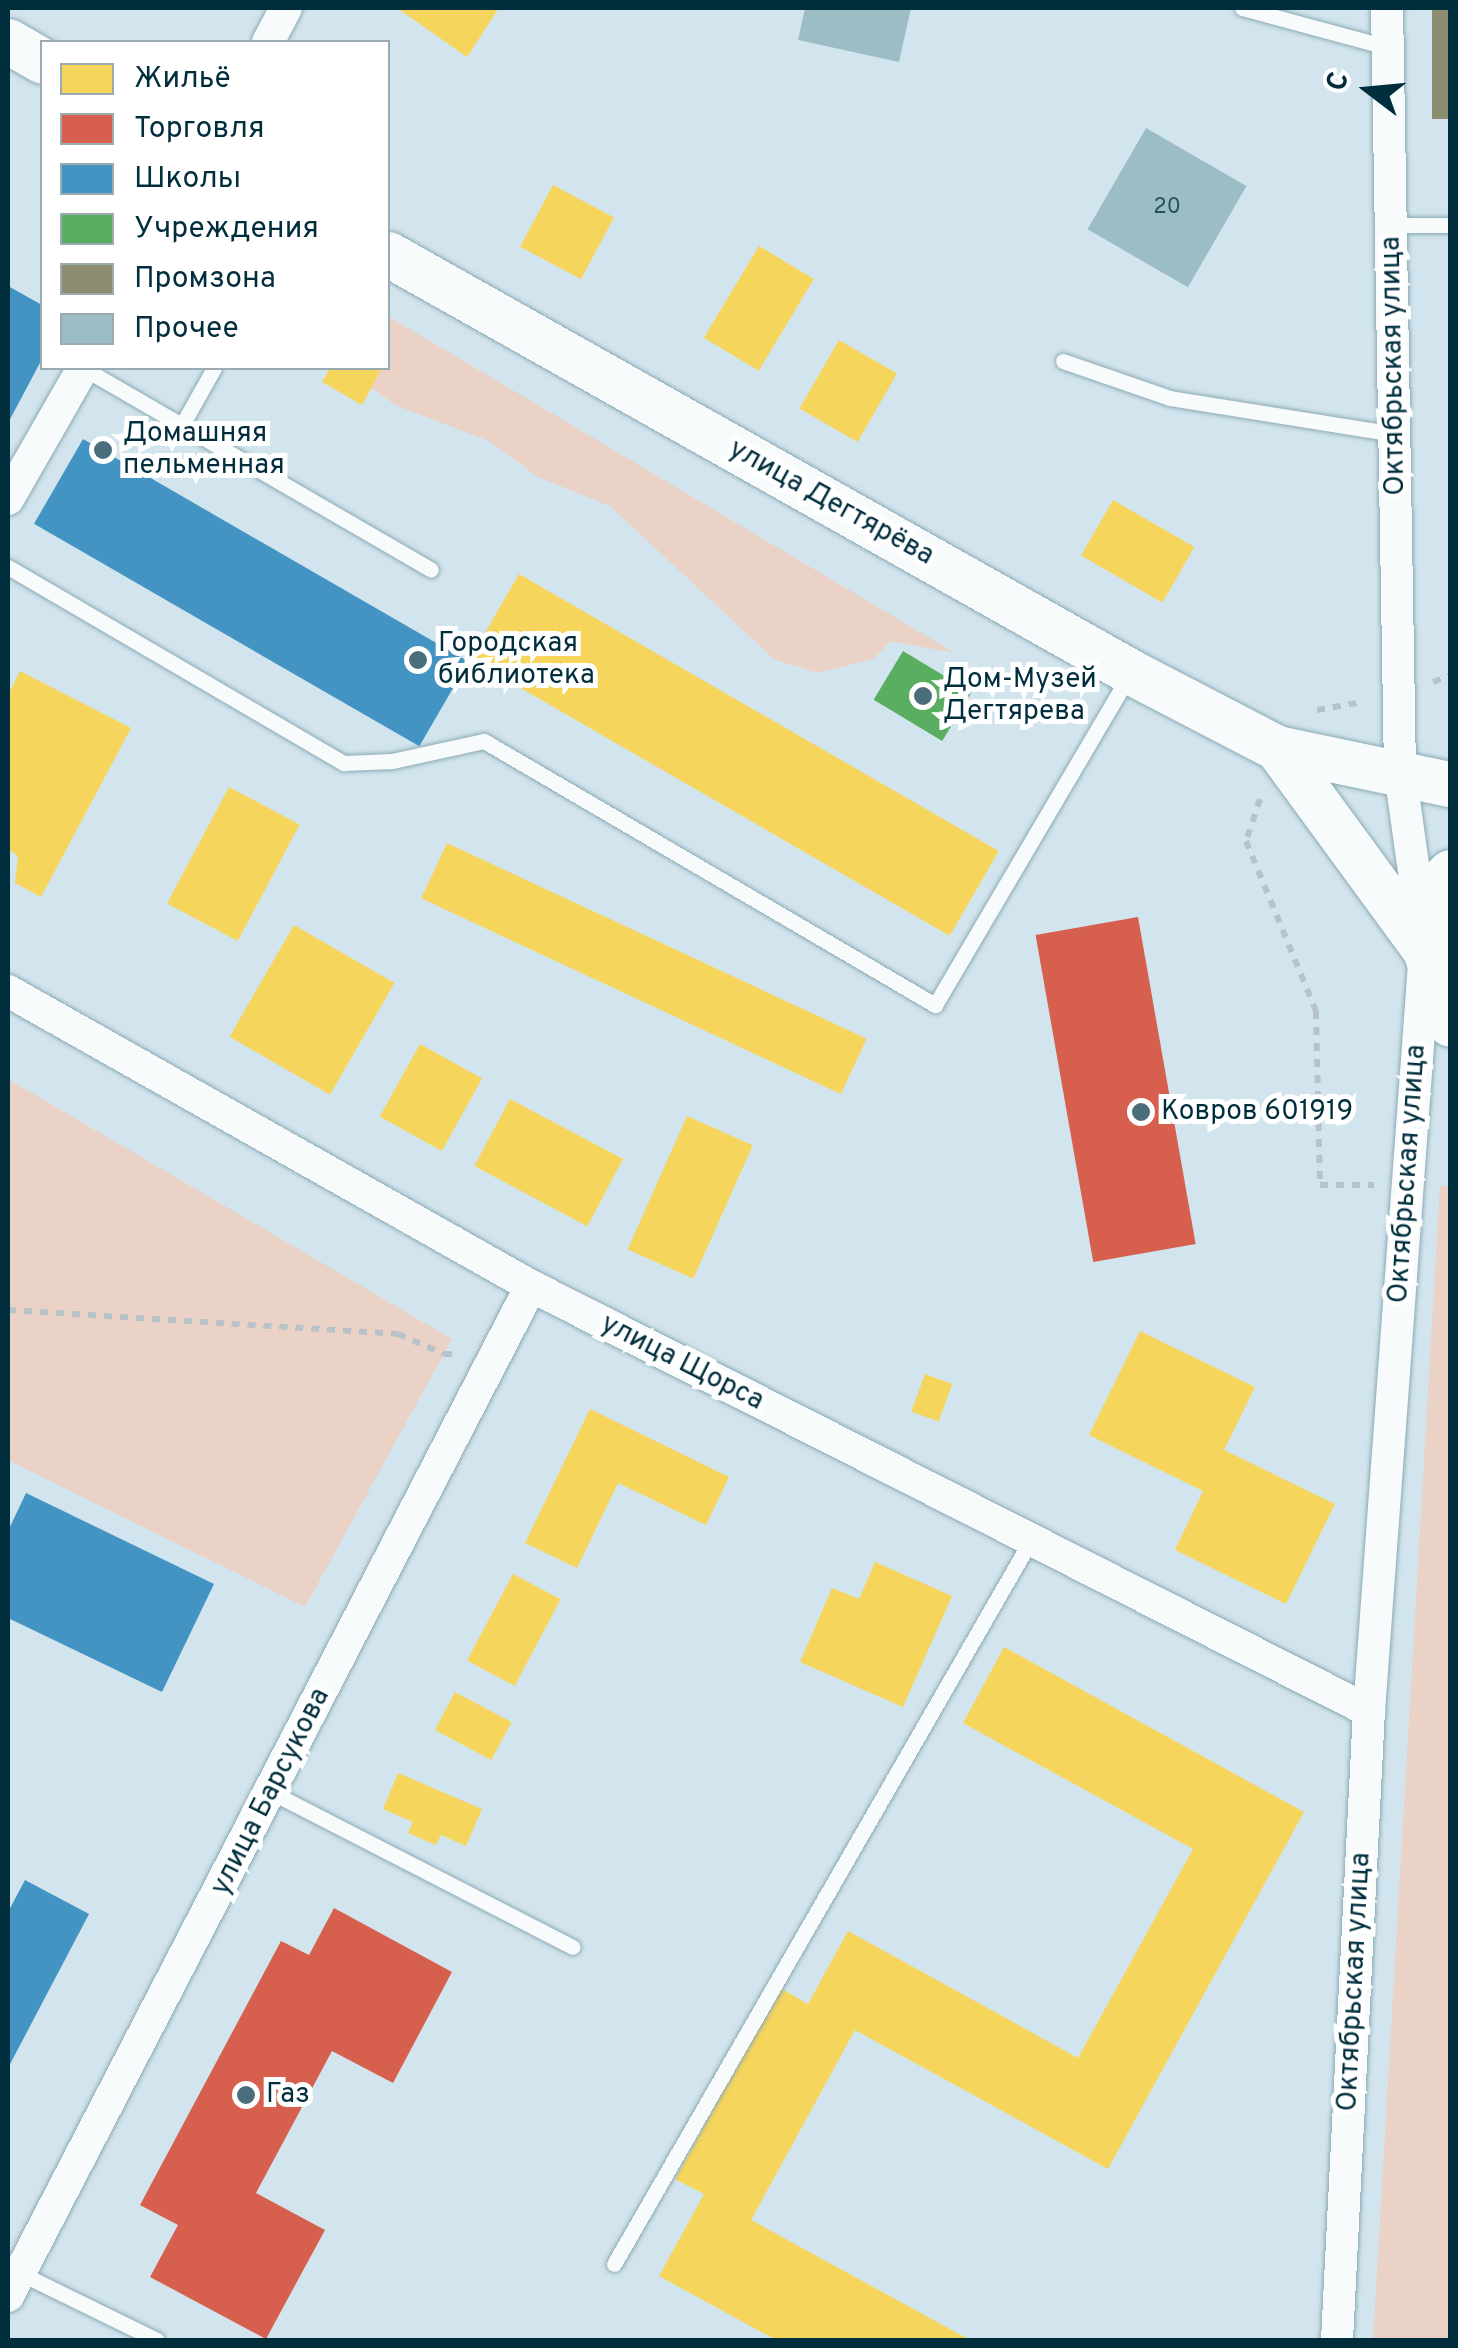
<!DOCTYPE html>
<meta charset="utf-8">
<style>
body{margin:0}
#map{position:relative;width:1458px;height:2348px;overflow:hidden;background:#d2e5ee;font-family:Overpass,sans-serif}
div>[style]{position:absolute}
.green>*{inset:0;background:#ead2c6}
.homes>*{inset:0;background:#f6d55c;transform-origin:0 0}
.shops>*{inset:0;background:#d6604d;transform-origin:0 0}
.schools>*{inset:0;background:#4393c3;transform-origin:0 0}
.public>*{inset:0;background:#5aae61;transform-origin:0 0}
.industry>*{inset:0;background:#8c8c6e;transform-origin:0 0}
.building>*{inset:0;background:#9dbdc4;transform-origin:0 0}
.path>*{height:6px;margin-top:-3px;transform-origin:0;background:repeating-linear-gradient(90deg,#b7c3c8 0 8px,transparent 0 16px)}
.roads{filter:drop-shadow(0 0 2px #8caab5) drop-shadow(0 0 2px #8caab5)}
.lane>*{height:15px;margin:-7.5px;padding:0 7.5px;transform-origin:7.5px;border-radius:7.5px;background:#f8fbfc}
.street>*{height:32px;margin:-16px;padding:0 16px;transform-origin:16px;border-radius:16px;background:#f8fbfc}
.secondary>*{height:45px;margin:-22.5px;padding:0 22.5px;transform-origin:22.5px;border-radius:22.5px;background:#f8fbfc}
.dots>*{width:28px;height:28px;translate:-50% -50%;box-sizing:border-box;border:5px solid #fff;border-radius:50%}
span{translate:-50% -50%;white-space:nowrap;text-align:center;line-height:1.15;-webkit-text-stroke:10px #fff;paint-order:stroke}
.number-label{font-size:22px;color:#27525f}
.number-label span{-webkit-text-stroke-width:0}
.street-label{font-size:28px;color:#002e3d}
.poi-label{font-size:28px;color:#002e3d}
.left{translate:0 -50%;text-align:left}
.frame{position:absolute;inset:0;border:10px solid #002e3d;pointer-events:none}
.legend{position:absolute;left:40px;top:40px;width:350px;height:330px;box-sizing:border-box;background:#fff;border:2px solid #99abb1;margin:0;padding:12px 18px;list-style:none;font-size:30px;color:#002e3d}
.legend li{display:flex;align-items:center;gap:20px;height:50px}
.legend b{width:50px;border:2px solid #99abb1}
.north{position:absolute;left:1318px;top:40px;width:100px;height:100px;-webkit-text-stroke:8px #fff;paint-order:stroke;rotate:286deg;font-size:28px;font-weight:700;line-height:40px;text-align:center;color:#002e3d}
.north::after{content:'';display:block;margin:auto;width:35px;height:45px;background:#002e3d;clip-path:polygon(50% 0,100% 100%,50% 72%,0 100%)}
</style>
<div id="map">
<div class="green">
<div style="clip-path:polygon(388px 316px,955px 653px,890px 641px,874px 659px,817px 673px,774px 659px,610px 506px,538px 477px,489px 441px,397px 406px,360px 381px,346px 368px,388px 368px)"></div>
<div style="clip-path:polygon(8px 1079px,452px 1339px,305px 1607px,8px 1460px)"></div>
<div style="clip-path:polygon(1440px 1185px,1450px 1188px,1450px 2340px,1373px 2340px)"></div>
</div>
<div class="homes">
<div style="clip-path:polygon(397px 8px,499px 8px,467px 57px)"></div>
<div style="left:553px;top:185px;width:69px;height:70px;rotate:28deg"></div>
<div style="left:759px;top:246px;width:64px;height:107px;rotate:31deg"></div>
<div style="left:839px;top:340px;width:67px;height:79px;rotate:30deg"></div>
<div style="clip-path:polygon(330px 368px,382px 368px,362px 405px,322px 382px)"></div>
<div style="left:1113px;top:500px;width:94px;height:64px;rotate:30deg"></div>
<div style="left:519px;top:574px;width:554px;height:98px;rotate:30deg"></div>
<div style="clip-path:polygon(20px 671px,131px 728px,41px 897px,15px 883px,18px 856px,8px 849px,8px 695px)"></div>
<div style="left:229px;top:787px;width:80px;height:132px;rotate:28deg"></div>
<div style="left:447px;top:843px;width:463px;height:61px;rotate:25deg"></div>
<div style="left:294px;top:925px;width:116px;height:129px;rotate:30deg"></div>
<div style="left:420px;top:1044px;width:71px;height:83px;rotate:29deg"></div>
<div style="left:510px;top:1099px;width:128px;height:76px;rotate:28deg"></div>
<div style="left:687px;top:1116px;width:72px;height:146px;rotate:24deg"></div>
<div style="clip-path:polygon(1140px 1331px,1255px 1387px,1224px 1450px,1335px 1504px,1286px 1604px,1175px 1550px,1203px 1491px,1089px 1435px)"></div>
<div style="left:925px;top:1374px;width:29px;height:40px;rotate:20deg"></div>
<div style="clip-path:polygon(590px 1409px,729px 1477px,706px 1525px,618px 1483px,577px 1568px,525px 1543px)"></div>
<div style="clip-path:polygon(875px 1562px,952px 1596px,903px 1707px,800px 1662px,832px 1588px,859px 1599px)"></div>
<div style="left:513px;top:1574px;width:54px;height:98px;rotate:28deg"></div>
<div style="clip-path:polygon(1004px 1647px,1304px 1812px,1108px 2169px,855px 2030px,751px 2220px,970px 2340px,776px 2340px,659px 2276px,704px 2194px,675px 2179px,780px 1988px,808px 2004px,848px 1931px,1078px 2058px,1193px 1849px,963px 1723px)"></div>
<div style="left:455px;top:1692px;width:64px;height:43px;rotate:28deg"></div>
<div style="clip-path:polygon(398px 1773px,482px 1809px,466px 1846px,441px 1835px,436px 1845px,408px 1833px,413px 1822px,383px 1809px)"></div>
</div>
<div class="shops">
<div style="left:1138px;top:917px;width:332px;height:104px;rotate:80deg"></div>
<div style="clip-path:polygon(334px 1908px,452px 1972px,393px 2083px,332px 2051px,256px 2193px,325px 2230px,266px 2339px,150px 2277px,178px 2225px,140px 2205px,281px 1941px,309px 1955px)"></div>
</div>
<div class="schools">
<div style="clip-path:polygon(8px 286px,42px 305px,42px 359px,8px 423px)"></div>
<div style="left:83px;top:439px;width:445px;height:98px;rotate:30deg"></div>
<div style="clip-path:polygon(26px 1493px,214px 1584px,162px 1692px,8px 1618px,8px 1531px)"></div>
<div style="clip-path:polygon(25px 1880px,89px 1914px,8px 2068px,8px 1912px)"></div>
</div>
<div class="public">
<div style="left:903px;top:651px;width:80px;height:57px;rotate:31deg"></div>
</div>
<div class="industry">
<div style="left:1432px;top:8px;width:18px;height:111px"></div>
</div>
<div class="building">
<div style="clip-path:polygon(805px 8px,911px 8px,899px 62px,798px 40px)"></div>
<div style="left:1146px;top:128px;width:116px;height:117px;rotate:30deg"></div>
</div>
<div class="path">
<div style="left:1433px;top:682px;width:18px;rotate:-22deg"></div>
<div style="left:1317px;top:710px;width:47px;rotate:-9.9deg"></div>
<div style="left:1260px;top:799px;width:44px;rotate:108.4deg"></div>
<div style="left:1246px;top:841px;width:184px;rotate:67.6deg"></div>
<div style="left:1316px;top:1011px;width:174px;rotate:88.7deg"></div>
<div style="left:1320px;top:1185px;width:54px"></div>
<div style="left:8px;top:1310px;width:391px;rotate:3.5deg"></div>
<div style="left:398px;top:1334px;width:50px;rotate:23.5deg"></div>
<div style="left:444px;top:1354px;width:12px"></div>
</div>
<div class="roads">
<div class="lane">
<div style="left:1242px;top:8px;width:150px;rotate:15.1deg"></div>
<div style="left:1392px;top:225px;width:58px"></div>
<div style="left:1063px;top:361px;width:113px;rotate:19.1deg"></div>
<div style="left:1170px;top:398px;width:228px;rotate:9.1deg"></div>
<div style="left:83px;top:368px;width:402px;rotate:30.1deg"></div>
<div style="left:182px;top:425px;width:65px;rotate:-60.7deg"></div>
<div style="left:8px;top:567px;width:389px;rotate:30.3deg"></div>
<div style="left:344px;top:763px;width:48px;rotate:-2.4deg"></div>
<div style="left:392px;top:761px;width:94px;rotate:-12.3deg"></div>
<div style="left:484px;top:741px;width:523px;rotate:30.34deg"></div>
<div style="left:935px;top:1005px;width:382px;rotate:-59.5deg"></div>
<div style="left:271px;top:1792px;width:339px;rotate:27.2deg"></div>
<div style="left:614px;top:2264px;width:836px;rotate:-60.06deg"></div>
<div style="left:22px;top:2274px;width:150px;rotate:26.1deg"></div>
</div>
<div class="street">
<div style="left:268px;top:42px;width:38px;rotate:-62deg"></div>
<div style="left:8px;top:499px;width:151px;rotate:-60.2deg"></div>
<div style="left:8px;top:991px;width:600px;rotate:29.43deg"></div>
<div style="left:531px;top:1286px;width:940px;rotate:26.89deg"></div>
<div style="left:8px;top:2296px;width:1137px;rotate:-62.62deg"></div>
<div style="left:1337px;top:2340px;width:630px;rotate:-87.09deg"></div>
<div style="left:1369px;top:1711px;width:763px;rotate:-85.79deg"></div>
<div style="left:1425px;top:950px;width:180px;rotate:-98deg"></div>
<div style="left:1400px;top:772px;width:764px;rotate:-90.97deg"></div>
</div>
<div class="secondary">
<div style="left:8px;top:41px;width:39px;rotate:30deg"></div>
<div style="left:388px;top:254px;width:853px;rotate:29.36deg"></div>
<div style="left:1131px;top:672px;width:165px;rotate:27.5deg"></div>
<div style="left:1277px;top:748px;width:177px;rotate:11.8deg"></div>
<div style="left:1277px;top:748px;width:250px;rotate:53.8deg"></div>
<div style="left:1450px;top:872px;width:7px;rotate:135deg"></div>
<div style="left:1445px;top:877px;width:76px;rotate:105.3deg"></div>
<div style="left:1425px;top:950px;width:78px;rotate:71.3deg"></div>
</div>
</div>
<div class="dots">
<div style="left:103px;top:450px;background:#4a6e7b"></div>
<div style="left:418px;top:660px;background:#4a6e7b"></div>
<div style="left:923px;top:696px;background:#4a6e7b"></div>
<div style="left:1141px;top:1112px;background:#4a6e7b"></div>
<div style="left:246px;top:2095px;background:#4a6e7b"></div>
</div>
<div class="number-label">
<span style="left:1167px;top:208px">20</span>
</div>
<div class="street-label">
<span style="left:1394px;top:366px;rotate:-91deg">Октябрьская улица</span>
<span style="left:831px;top:503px;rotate:29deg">улица Дегтярёва</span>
<span style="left:1408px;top:1174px;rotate:-86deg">Октябрьская улица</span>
<span style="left:682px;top:1363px;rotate:27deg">улица Щорса</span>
<span style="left:271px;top:1792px;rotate:-63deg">улица Барсукова</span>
<span style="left:1355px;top:1982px;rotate:-87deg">Октябрьская улица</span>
</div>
<div class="poi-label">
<span class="left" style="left:123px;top:450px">Домашняя<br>пельменная</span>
<span class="left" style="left:438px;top:660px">Городская<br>библиотека</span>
<span class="left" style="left:943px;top:696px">Дом-Музей<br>Дегтярева</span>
<span class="left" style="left:1161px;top:1112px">Ковров 601919</span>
<span class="left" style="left:266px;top:2095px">Газ</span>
</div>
<div class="frame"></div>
<ul class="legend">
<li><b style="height:28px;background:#f6d55c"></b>Жильё</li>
<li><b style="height:28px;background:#d6604d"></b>Торговля</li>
<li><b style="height:28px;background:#4393c3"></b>Школы</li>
<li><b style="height:28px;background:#5aae61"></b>Учреждения</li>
<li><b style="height:28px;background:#8c8c6e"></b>Промзона</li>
<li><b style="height:28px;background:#9dbdc4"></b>Прочее</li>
</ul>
<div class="north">С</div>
</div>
